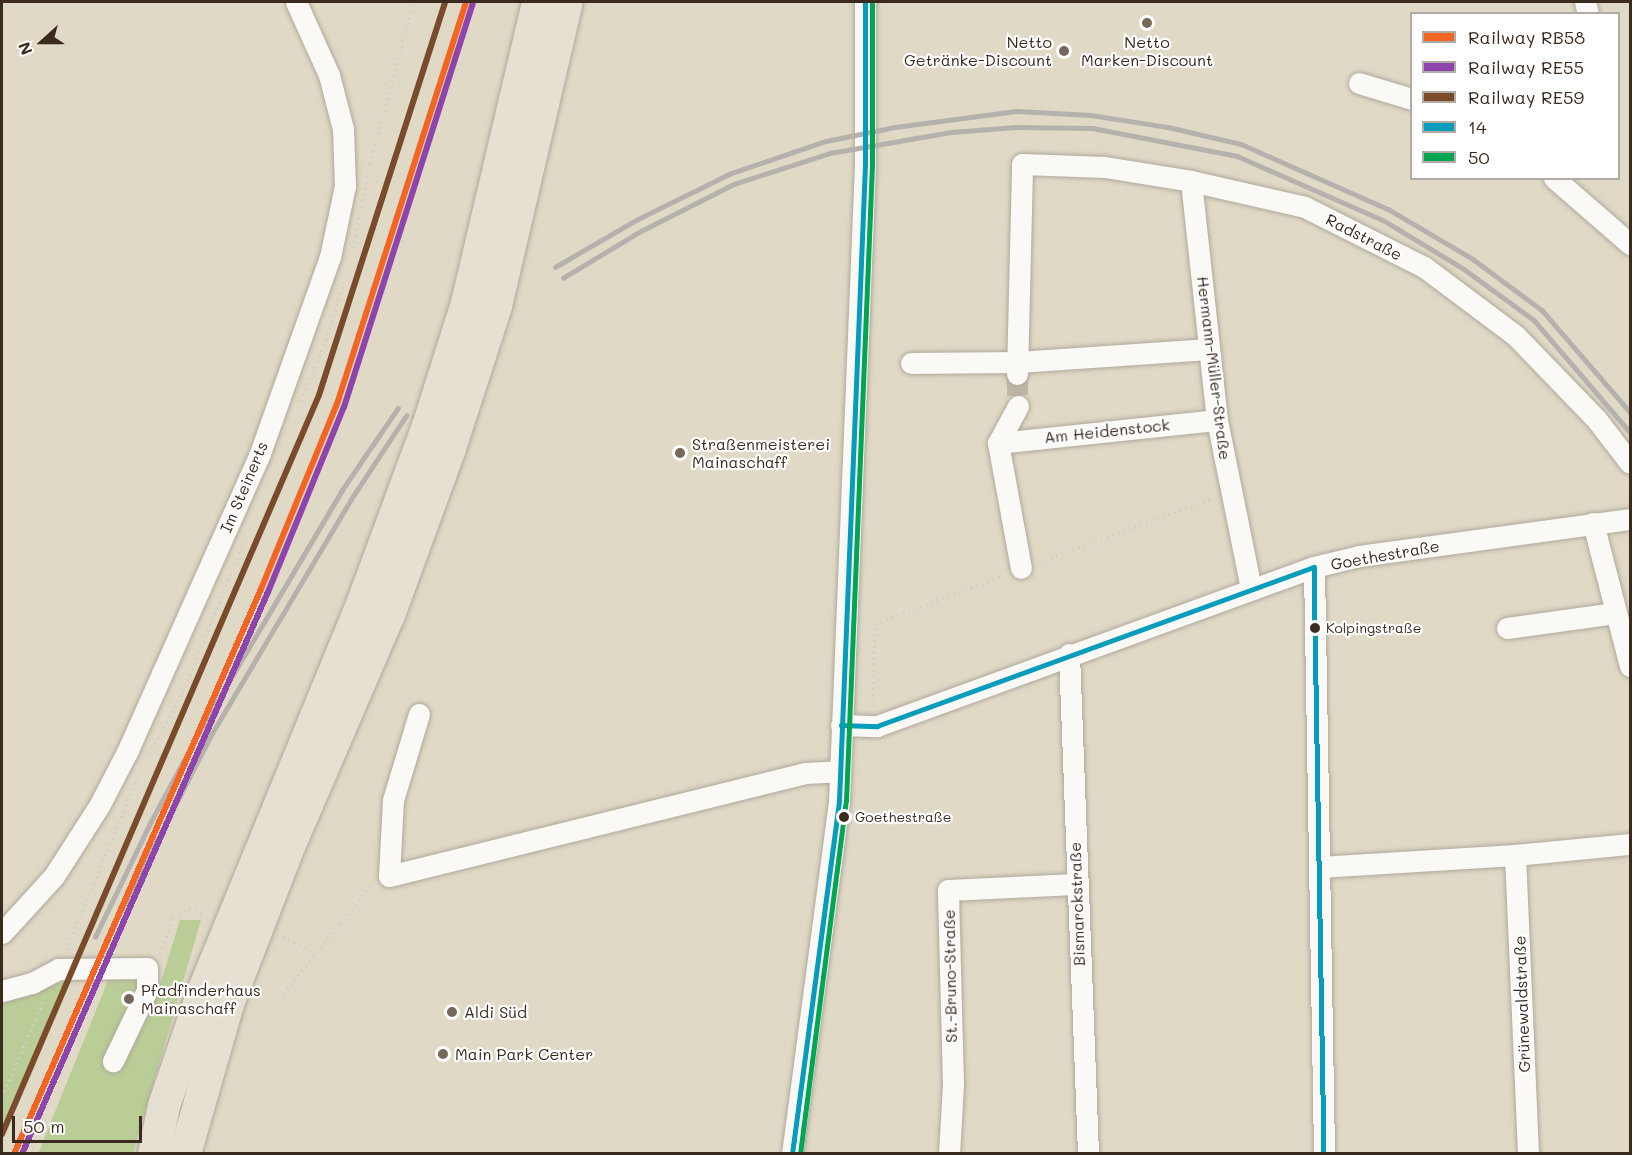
<!DOCTYPE html>
<meta charset="utf-8">
<style>
body{margin:0}
#map{position:relative;width:1632px;height:1155px;overflow:hidden;background:#e0d9c6;font-family:Mali,sans-serif}
div>[style]{position:absolute}
.green>*{inset:0;background:#bacd96}
.minor-tunnel>*{height:21px;margin-top:-10.5px;transform-origin:0;background:repeating-linear-gradient(90deg,#bfb6a4 0 21px,transparent 0 31px)}
.path>*{height:3px;margin-top:-1.5px;transform-origin:0;background:repeating-linear-gradient(90deg,#d2cfc9 0 1.5px,transparent 0 6px)}
.roads{filter:drop-shadow(0 0 2px #afa99c) drop-shadow(0 0 2px #afa99c)}
.minor>*{height:21px;margin:-10.5px;padding:0 10.5px;transform-origin:10.5px;border-radius:10.5px;background:#faf9f6}
.highway>*{height:32px;margin:-16px;padding:0 16px;transform-origin:16px;border-radius:16px;background:#e5e0d2}
.rail>*{height:4.5px;margin:-2.25px;padding:0 2.25px;transform-origin:2.25px;border-radius:2.25px;background:#b5b2ad}
.bus-1>*{height:4.5px;margin:-2.25px;padding:0 2.25px;transform-origin:2.25px;border-radius:2.25px;background:#069cbc}
.bus-2>*{height:4.5px;margin:-2.25px;padding:0 2.25px;transform-origin:2.25px;border-radius:2.25px;background:#00a651}
.rail-1>*{height:6px;margin:-3px;padding:0 3px;transform-origin:3px;border-radius:3px;background:#f26522}
.rail-2>*{height:6px;margin:-3px;padding:0 3px;transform-origin:3px;border-radius:3px;background:#8e44ad}
.rail-3>*{height:6px;margin:-3px;padding:0 3px;transform-origin:3px;border-radius:3px;background:#7a4b2a}
.dots>*{width:16px;height:16px;translate:-50% -50%;box-sizing:border-box;border:3px solid #fff;border-radius:50%}
span{translate:-50% -50%;white-space:nowrap;text-align:center;line-height:1.15;-webkit-text-stroke:4.5px #fff;paint-order:stroke}
.bus-label{font-size:14px;color:#3b2a1e}
.left{translate:0 -50%;text-align:left}
.poi-label{font-size:16px;color:#3b2a1e}
.right{translate:-100% -50%;text-align:right}
.street-label{font-size:16px;color:#3b2a1e}
.frame{position:absolute;inset:0;border:3px solid #3b2a1e;pointer-events:none}
.legend{position:absolute;left:1410px;top:12px;width:210px;height:168px;box-sizing:border-box;background:#fff;border:2px solid #b1aaa5;margin:0;padding:8px 10px;list-style:none;font-size:18px;color:#3b2a1e}
.legend li{display:flex;align-items:center;gap:12px;height:30px}
.legend b{width:30px;border:2px solid #b1aaa5}
.north{position:absolute;left:12px;top:12px;width:60px;height:60px;-webkit-text-stroke:4px #fff;paint-order:stroke;rotate:249deg;font-size:16px;font-weight:700;line-height:24px;text-align:center;color:#3b2a1e}
.north::after{content:'';display:block;margin:auto;width:21px;height:27px;background:#3b2a1e;clip-path:polygon(50% 0,100% 100%,50% 72%,0 100%)}
.scale{position:absolute;left:12px;top:1116px;width:130px;height:27px;box-sizing:border-box;border:3px solid #3b2a1e;border-top:0;padding-left:8px;font-size:18px;line-height:21px;white-space:nowrap;color:#3b2a1e;-webkit-text-stroke:4px #fff;paint-order:stroke}
</style>
<div id="map">
<div class="green">
<div style="clip-path:polygon(180px 920px,201px 920px,133px 1153px,38px 1154px,109px 978px,137px 979px,155px 1001px)"></div>
<div style="clip-path:polygon(66px 981px,2px 1133px,2px 1000px)"></div>
</div>
<div class="minor-tunnel">
<div style="left:1017px;top:374px;width:32px;rotate:88deg"></div>
</div>
<div class="path">
<div style="left:353px;top:248px;width:87px;rotate:-78.7deg"></div>
<div style="left:370px;top:163px;width:167px;rotate:-74.7deg"></div>
<div style="left:301px;top:401px;width:72px;rotate:-68.1deg"></div>
<div style="left:328px;top:334px;width:55px;rotate:-73.2deg"></div>
<div style="left:1039px;top:562px;width:185px;rotate:-20.2deg"></div>
<div style="left:872px;top:707px;width:83px;rotate:-87.9deg"></div>
<div style="left:875px;top:624px;width:138px;rotate:-20.8deg"></div>
<div style="left:149px;top:754px;width:71px;rotate:-61.3deg"></div>
<div style="left:183px;top:692px;width:163px;rotate:-68deg"></div>
<div style="left:283px;top:936px;width:37px;rotate:31deg"></div>
<div style="left:66px;top:950px;width:188px;rotate:-67.5deg"></div>
<div style="left:160px;top:954px;width:40px;rotate:-71.1deg"></div>
<div style="left:173px;top:916px;width:17px;rotate:-24deg"></div>
<div style="left:189px;top:909px;width:14px;rotate:17deg"></div>
<div style="left:166px;top:988px;width:16px;rotate:68deg"></div>
<div style="left:283px;top:994px;width:141px;rotate:-51deg"></div>
<div style="left:2px;top:1097px;width:109px;rotate:-66.7deg"></div>
</div>
<div class="roads">
<div class="minor">
<div style="left:1585px;top:2px;width:12px;rotate:76deg"></div>
<div style="left:1359px;top:83px;width:55px;rotate:16.8deg"></div>
<div style="left:1554px;top:178px;width:101px;rotate:41deg"></div>
<div style="left:1191px;top:181px;width:240px;rotate:83.8deg"></div>
<div style="left:1217px;top:420px;width:172px;rotate:78.6deg"></div>
<div style="left:911px;top:363px;width:107px;rotate:-0.5deg"></div>
<div style="left:1018px;top:362px;width:191px;rotate:-3.9deg"></div>
<div style="left:1017px;top:374px;width:210px;rotate:-88.6deg"></div>
<div style="left:1022px;top:164px;width:83px;rotate:2.1deg"></div>
<div style="left:1105px;top:167px;width:87px;rotate:9.2deg"></div>
<div style="left:1191px;top:181px;width:117px;rotate:12.8deg"></div>
<div style="left:1305px;top:207px;width:133px;rotate:26.8deg"></div>
<div style="left:1424px;top:267px;width:114px;rotate:36.8deg"></div>
<div style="left:1515px;top:335px;width:118px;rotate:46deg"></div>
<div style="left:1597px;top:420px;width:54px;rotate:52.5deg"></div>
<div style="left:1018px;top:406px;width:42px;rotate:118.4deg"></div>
<div style="left:998px;top:443px;width:220px;rotate:-6deg"></div>
<div style="left:998px;top:443px;width:127px;rotate:79.6deg"></div>
<div style="left:1593px;top:523px;width:148px;rotate:75.5deg"></div>
<div style="left:1314px;top:567px;width:587px;rotate:89.02deg"></div>
<div style="left:1507px;top:628px;width:109px;rotate:-7.9deg"></div>
<div style="left:1069px;top:654px;width:500px;rotate:87.82deg"></div>
<div style="left:419px;top:714px;width:90px;rotate:106.8deg"></div>
<div style="left:393px;top:800px;width:76px;rotate:93deg"></div>
<div style="left:389px;top:876px;width:429px;rotate:-13.9deg"></div>
<div style="left:805px;top:773px;width:35px;rotate:-3deg"></div>
<div style="left:841px;top:725px;width:36px;rotate:2deg"></div>
<div style="left:877px;top:726px;width:465px;rotate:-20deg"></div>
<div style="left:1314px;top:567px;width:46px;rotate:-13.7deg"></div>
<div style="left:1359px;top:556px;width:274px;rotate:-7.8deg"></div>
<div style="left:1515px;top:855px;width:299px;rotate:87.5deg"></div>
<div style="left:1319px;top:867px;width:196px;rotate:-3.5deg"></div>
<div style="left:1515px;top:855px;width:116px;rotate:-5.5deg"></div>
<div style="left:2px;top:933px;width:77px;rotate:-47.6deg"></div>
<div style="left:54px;top:876px;width:83px;rotate:-57.3deg"></div>
<div style="left:99px;top:806px;width:63px;rotate:-62.6deg"></div>
<div style="left:128px;top:750px;width:322px;rotate:-66deg"></div>
<div style="left:259px;top:456px;width:211px;rotate:-70.4deg"></div>
<div style="left:330px;top:257px;width:73px;rotate:-78.1deg"></div>
<div style="left:345px;top:186px;width:57px;rotate:-92deg"></div>
<div style="left:343px;top:129px;width:56px;rotate:-104.5deg"></div>
<div style="left:329px;top:75px;width:80px;rotate:-114.3deg"></div>
<div style="left:2px;top:991px;width:31px;rotate:-15deg"></div>
<div style="left:32px;top:983px;width:30px;rotate:-28deg"></div>
<div style="left:58px;top:969px;width:89px;rotate:-0.6deg"></div>
<div style="left:147px;top:968px;width:22px;rotate:90deg"></div>
<div style="left:147px;top:990px;width:79px;rotate:115.6deg"></div>
<div style="left:792px;top:1154px;width:356px;rotate:-82.4deg"></div>
<div style="left:839px;top:801px;width:638px;rotate:-87.66deg"></div>
<div style="left:865px;top:164px;width:162px;rotate:-90deg"></div>
<div style="left:949px;top:1154px;width:70px;rotate:-86.7deg"></div>
<div style="left:953px;top:1084px;width:194px;rotate:-91.5deg"></div>
<div style="left:948px;top:890px;width:127px;rotate:-2.7deg"></div>
</div>
<div class="highway">
<div style="left:154px;top:1154px;width:49px;rotate:-78.2deg"></div>
<div style="left:164px;top:1106px;width:120px;rotate:-71.1deg"></div>
<div style="left:203px;top:992px;width:425px;rotate:-67.7deg"></div>
<div style="left:364px;top:599px;width:188px;rotate:-69.7deg"></div>
<div style="left:429px;top:423px;width:126px;rotate:-72.4deg"></div>
<div style="left:467px;top:303px;width:309px;rotate:-76.7deg"></div>
<div style="left:185px;top:1154px;width:159px;rotate:-74deg"></div>
<div style="left:229px;top:1001px;width:163px;rotate:-68.8deg"></div>
<div style="left:288px;top:849px;width:255px;rotate:-66.7deg"></div>
<div style="left:389px;top:615px;width:175px;rotate:-69.9deg"></div>
<div style="left:449px;top:451px;width:152px;rotate:-72deg"></div>
<div style="left:496px;top:306px;width:312px;rotate:-76.9deg"></div>
</div>
</div>
<div class="rail">
<div style="left:555px;top:267px;width:94px;rotate:-30.1deg"></div>
<div style="left:636px;top:220px;width:104px;rotate:-26.3deg"></div>
<div style="left:729px;top:174px;width:102px;rotate:-18.8deg"></div>
<div style="left:826px;top:141px;width:70px;rotate:-11.5deg"></div>
<div style="left:895px;top:127px;width:122px;rotate:-7.5deg"></div>
<div style="left:1016px;top:111px;width:75px;rotate:3.1deg"></div>
<div style="left:1091px;top:115px;width:78px;rotate:8.9deg"></div>
<div style="left:1168px;top:127px;width:75px;rotate:13.1deg"></div>
<div style="left:1241px;top:144px;width:161px;rotate:23.9deg"></div>
<div style="left:1388px;top:209px;width:99px;rotate:30.5deg"></div>
<div style="left:1473px;top:259px;width:86px;rotate:36.5deg"></div>
<div style="left:1542px;top:310px;width:135px;rotate:49.2deg"></div>
<div style="left:563px;top:278px;width:91px;rotate:-31.1deg"></div>
<div style="left:641px;top:231px;width:104px;rotate:-26.8deg"></div>
<div style="left:734px;top:184px;width:101px;rotate:-17.9deg"></div>
<div style="left:830px;top:153px;width:124px;rotate:-9.8deg"></div>
<div style="left:952px;top:132px;width:63px;rotate:-4.5deg"></div>
<div style="left:1015px;top:127px;width:77px;rotate:0.7deg"></div>
<div style="left:1092px;top:128px;width:148px;rotate:10.9deg"></div>
<div style="left:1237px;top:156px;width:159px;rotate:23.7deg"></div>
<div style="left:1383px;top:220px;width:95px;rotate:31.2deg"></div>
<div style="left:1464px;top:269px;width:87px;rotate:36.1deg"></div>
<div style="left:1534px;top:320px;width:148px;rotate:49.4deg"></div>
<div style="left:95px;top:937px;width:127px;rotate:-64.2deg"></div>
<div style="left:150px;top:823px;width:103px;rotate:-61.7deg"></div>
<div style="left:199px;top:732px;width:281px;rotate:-59.4deg"></div>
<div style="left:342px;top:490px;width:99px;rotate:-55.7deg"></div>
<div style="left:105px;top:942px;width:233px;rotate:-62.9deg"></div>
<div style="left:211px;top:735px;width:274px;rotate:-59.3deg"></div>
<div style="left:351px;top:499px;width:100px;rotate:-56.5deg"></div>
</div>
<div class="bus-1">
<div style="left:1314px;top:567px;width:587px;rotate:89.02deg"></div>
<div style="left:841px;top:725px;width:36px;rotate:2deg"></div>
<div style="left:877px;top:726px;width:465px;rotate:-20deg"></div>
<div style="left:792px;top:1154px;width:356px;rotate:-82.4deg"></div>
<div style="left:839px;top:801px;width:638px;rotate:-87.66deg"></div>
<div style="left:865px;top:164px;width:162px;rotate:-90deg"></div>
</div>
<div class="bus-2">
<div style="left:800px;top:1154px;width:356px;rotate:-82.6deg"></div>
<div style="left:846px;top:801px;width:638px;rotate:-87.66deg"></div>
<div style="left:872px;top:164px;width:162px;rotate:-90deg"></div>
</div>
<div class="rail-1">
<div style="left:14px;top:1154px;width:617px;rotate:-66.39deg"></div>
<div style="left:261px;top:589px;width:200px;rotate:-67.7deg"></div>
<div style="left:337px;top:404px;width:422px;rotate:-72.2deg"></div>
</div>
<div class="rail-2">
<div style="left:22px;top:1154px;width:613px;rotate:-66.36deg"></div>
<div style="left:268px;top:592px;width:200px;rotate:-67.7deg"></div>
<div style="left:344px;top:407px;width:423px;rotate:-72.3deg"></div>
</div>
<div class="rail-3">
<div style="left:2px;top:1134px;width:804px;rotate:-66.78deg"></div>
<div style="left:319px;top:395px;width:413px;rotate:-72.2deg"></div>
</div>
<div class="dots">
<div style="left:1147px;top:23px;background:#756759"></div>
<div style="left:1064px;top:51px;background:#756759"></div>
<div style="left:680px;top:453px;background:#756759"></div>
<div style="left:1315px;top:628px;background:#3b2a1e"></div>
<div style="left:844px;top:817px;background:#3b2a1e"></div>
<div style="left:129px;top:999px;background:#756759"></div>
<div style="left:452px;top:1012px;background:#756759"></div>
<div style="left:443px;top:1054px;background:#756759"></div>
</div>
<div class="bus-label">
<span class="left" style="left:1326px;top:628px">Kolpingstraße</span>
<span class="left" style="left:855px;top:817px">Goethestraße</span>
</div>
<div class="poi-label">
<span class="right" style="left:1052px;top:51px">Netto<br>Getränke-Discount</span>
<span style="left:1147px;top:51px">Netto<br>Marken-Discount</span>
<span class="left" style="left:692px;top:453px">Straßenmeisterei<br>Mainaschaff</span>
<span class="left" style="left:141px;top:999px">Pfadfinderhaus<br>Mainaschaff</span>
<span class="left" style="left:464px;top:1012px">Aldi Süd</span>
<span class="left" style="left:455px;top:1054px">Main Park Center</span>
</div>
<div class="street-label">
<span style="left:1364px;top:237px;rotate:27deg">Radstraße</span>
<span style="left:1214px;top:368px;rotate:83deg">Hermann-Müller-Straße</span>
<span style="left:1107px;top:431px;rotate:-6deg">Am Heidenstock</span>
<span style="left:244px;top:487px;rotate:-67deg">Im Steinerts</span>
<span style="left:1385px;top:555px;rotate:-10deg">Goethestraße</span>
<span style="left:1077px;top:904px;rotate:-92deg">Bismarckstraße</span>
<span style="left:950px;top:976px;rotate:-91deg">St.-Bruno-Straße</span>
<span style="left:1522px;top:1004px;rotate:-92deg">Grünewaldstraße</span>
</div>
<div class="frame"></div>
<ul class="legend">
<li><b style="height:8px;background:#f26522"></b>Railway RB58</li>
<li><b style="height:8px;background:#8e44ad"></b>Railway RE55</li>
<li><b style="height:8px;background:#7a4b2a"></b>Railway RE59</li>
<li><b style="height:8px;background:#069cbc"></b>14</li>
<li><b style="height:8px;background:#00a651"></b>50</li>
</ul>
<div class="north">N</div>
<div class="scale">50 m</div>
</div>
